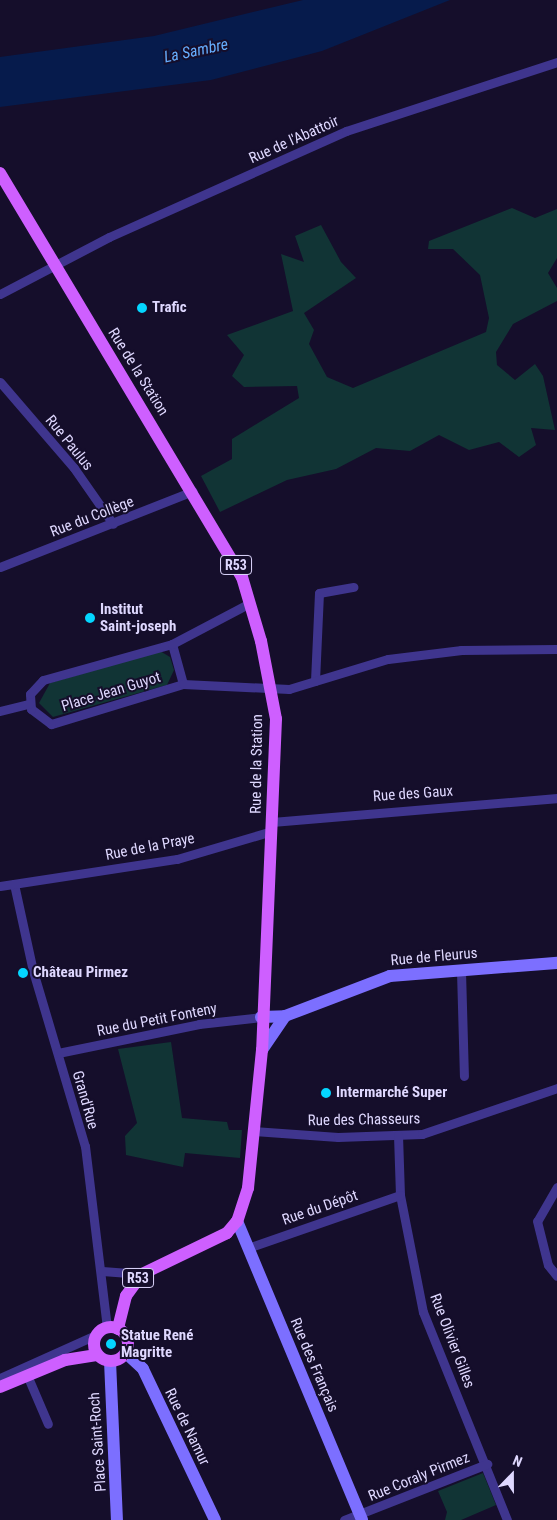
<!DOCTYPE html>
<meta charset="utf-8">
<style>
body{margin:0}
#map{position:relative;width:557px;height:1520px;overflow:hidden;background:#150e2b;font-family:"Roboto Condensed",sans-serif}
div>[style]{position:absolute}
.green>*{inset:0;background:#113435}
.water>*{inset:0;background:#061b4c}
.minor>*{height:9px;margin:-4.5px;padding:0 4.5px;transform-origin:4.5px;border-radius:4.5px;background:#3f358e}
.secondary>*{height:12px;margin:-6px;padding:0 6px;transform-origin:6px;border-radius:6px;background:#7c6fff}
.primary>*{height:12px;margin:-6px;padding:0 6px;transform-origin:6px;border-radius:6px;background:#ce5fff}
.primary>.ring{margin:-6px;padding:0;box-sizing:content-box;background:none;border:12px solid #ce5fff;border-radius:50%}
.dots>*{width:14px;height:14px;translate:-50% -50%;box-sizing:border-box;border:2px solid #150e2b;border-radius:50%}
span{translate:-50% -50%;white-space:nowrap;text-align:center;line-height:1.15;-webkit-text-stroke:4px #150e2b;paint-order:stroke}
.shield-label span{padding:1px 4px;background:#150e2b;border:1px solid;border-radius:4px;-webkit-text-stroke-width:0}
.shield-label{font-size:14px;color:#dfd8ff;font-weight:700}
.street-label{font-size:15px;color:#dfd8ff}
.poi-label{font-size:15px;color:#dfd8ff;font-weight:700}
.left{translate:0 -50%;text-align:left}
.water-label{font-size:16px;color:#66aeff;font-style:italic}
.north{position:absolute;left:487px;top:1450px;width:50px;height:50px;-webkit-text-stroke:4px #150e2b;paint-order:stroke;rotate:22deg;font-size:14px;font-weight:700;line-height:20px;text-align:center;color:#dfd8ff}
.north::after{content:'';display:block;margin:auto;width:18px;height:22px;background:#dfd8ff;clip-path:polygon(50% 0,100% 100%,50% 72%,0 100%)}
</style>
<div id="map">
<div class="green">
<div style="clip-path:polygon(512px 208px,535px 218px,557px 209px,557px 258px,548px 273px,557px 288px,557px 301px,513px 324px,496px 352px,497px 365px,515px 380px,535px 364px,543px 376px,555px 430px,531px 428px,536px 445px,519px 457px,499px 442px,469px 450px,439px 435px,410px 451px,376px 448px,336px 469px,287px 480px,220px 512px,201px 476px,232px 459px,232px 439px,299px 398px,297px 386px,244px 387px,232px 376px,244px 355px,227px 335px,293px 311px,281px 254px,304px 262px,295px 236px,321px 225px,341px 262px,356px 278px,304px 313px,314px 330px,309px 344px,327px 377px,353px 388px,486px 332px,489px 318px,480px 275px,453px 249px,428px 249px,429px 241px)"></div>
<div style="clip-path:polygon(160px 651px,170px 657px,174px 670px,167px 685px,53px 717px,39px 703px,50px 683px)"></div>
<div style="clip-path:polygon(171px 1042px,182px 1118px,227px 1122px,229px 1130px,242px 1130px,240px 1158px,185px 1153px,183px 1167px,126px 1155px,125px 1136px,137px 1123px,118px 1049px)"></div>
<div style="clip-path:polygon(483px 1473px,496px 1505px,461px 1520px,445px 1520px,447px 1512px,438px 1491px)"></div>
</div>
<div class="water">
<div style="clip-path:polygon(303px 0,450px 0,322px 51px,211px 80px,0 107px,0 57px,154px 36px)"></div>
</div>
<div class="minor">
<div style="left:0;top:294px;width:123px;rotate:-27.6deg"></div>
<div style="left:109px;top:237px;width:260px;rotate:-24.1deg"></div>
<div style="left:346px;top:131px;width:222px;rotate:-18.1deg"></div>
<div style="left:0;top:382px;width:113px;rotate:49.3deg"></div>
<div style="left:74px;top:468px;width:68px;rotate:55.1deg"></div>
<div style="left:0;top:567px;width:207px;rotate:-21.5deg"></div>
<div style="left:172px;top:644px;width:41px;rotate:74.6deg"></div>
<div style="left:183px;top:684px;width:138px;rotate:163.1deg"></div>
<div style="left:51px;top:724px;width:25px;rotate:-143deg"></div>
<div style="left:31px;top:709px;width:15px;rotate:-94deg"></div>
<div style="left:30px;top:694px;width:19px;rotate:-47deg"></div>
<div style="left:43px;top:680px;width:134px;rotate:-15.6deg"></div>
<div style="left:172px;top:644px;width:88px;rotate:-27.7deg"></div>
<div style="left:315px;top:681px;width:88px;rotate:-87.4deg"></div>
<div style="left:319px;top:593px;width:35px;rotate:-10deg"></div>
<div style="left:183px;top:684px;width:106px;rotate:2.7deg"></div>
<div style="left:289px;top:689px;width:103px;rotate:-16.9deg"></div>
<div style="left:388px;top:659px;width:74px;rotate:-7deg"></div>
<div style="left:461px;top:650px;width:96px;rotate:-0.6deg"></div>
<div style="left:0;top:711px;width:30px;rotate:-14deg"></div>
<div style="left:272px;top:822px;width:286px;rotate:-4.8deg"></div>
<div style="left:14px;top:884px;width:89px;rotate:77.7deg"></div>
<div style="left:33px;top:971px;width:183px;rotate:73.5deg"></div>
<div style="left:85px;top:1146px;width:183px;rotate:83.1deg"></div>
<div style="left:0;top:886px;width:179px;rotate:-8.7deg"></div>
<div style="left:177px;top:859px;width:99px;rotate:-16.4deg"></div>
<div style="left:461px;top:971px;width:105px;rotate:88.4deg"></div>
<div style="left:58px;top:1053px;width:144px;rotate:-11.6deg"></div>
<div style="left:199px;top:1024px;width:62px;rotate:-6.4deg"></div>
<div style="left:253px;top:1131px;width:85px;rotate:4deg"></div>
<div style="left:338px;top:1137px;width:84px;rotate:-2deg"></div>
<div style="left:422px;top:1134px;width:143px;rotate:-18.8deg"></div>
<div style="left:398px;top:1135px;width:60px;rotate:88.1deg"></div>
<div style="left:400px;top:1195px;width:119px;rotate:78.9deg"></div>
<div style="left:423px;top:1312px;width:224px;rotate:68deg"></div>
<div style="left:557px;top:1187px;width:39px;rotate:120deg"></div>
<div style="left:537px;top:1221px;width:45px;rotate:76deg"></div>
<div style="left:548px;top:1265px;width:14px;rotate:51deg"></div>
<div style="left:248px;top:1248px;width:161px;rotate:-19.2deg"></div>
<div style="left:102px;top:1271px;width:40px;rotate:4.3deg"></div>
<div style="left:27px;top:1375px;width:53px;rotate:66.8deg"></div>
<div style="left:0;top:1378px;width:107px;rotate:-24.2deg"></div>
<div style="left:344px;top:1520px;width:154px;rotate:-21.4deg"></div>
</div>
<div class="secondary">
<div style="left:261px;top:1017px;width:24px;rotate:-2deg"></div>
<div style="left:285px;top:1016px;width:112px;rotate:-20.9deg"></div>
<div style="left:390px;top:976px;width:168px;rotate:-4.5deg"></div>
<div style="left:262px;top:1050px;width:41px;rotate:-55.9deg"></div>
<div style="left:237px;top:1221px;width:324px;rotate:67.3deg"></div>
<div style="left:126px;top:1353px;width:23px;rotate:43deg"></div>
<div style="left:143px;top:1369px;width:167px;rotate:64.5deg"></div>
<div style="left:110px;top:1361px;width:159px;rotate:87.5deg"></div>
</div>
<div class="primary">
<div style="left:0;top:173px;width:471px;rotate:59.1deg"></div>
<div style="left:242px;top:577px;width:67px;rotate:73.5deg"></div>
<div style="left:261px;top:641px;width:79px;rotate:79.1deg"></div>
<div style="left:276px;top:719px;width:331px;rotate:92.4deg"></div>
<div style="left:262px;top:1050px;width:139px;rotate:95.8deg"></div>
<div style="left:248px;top:1188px;width:35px;rotate:108deg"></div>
<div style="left:237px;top:1221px;width:16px;rotate:130deg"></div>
<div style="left:227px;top:1233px;width:94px;rotate:154.2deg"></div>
<div style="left:142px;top:1274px;width:27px;rotate:126deg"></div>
<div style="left:126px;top:1296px;width:34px;rotate:104deg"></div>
<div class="ring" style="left:94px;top:1327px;width:22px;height:22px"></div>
<div style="left:0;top:1387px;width:70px;rotate:-22.6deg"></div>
<div style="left:65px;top:1360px;width:32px;rotate:-9deg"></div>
</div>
<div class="dots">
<div style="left:142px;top:308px;background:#04d6ff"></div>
<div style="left:90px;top:618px;background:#04d6ff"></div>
<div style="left:23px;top:973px;background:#04d6ff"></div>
<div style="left:326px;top:1093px;background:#04d6ff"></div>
<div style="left:111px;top:1344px;background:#04d6ff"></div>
</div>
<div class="shield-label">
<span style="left:236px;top:565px">R53</span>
<span style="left:138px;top:1278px">R53</span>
</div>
<div class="street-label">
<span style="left:294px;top:140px;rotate:-24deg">Rue de l'Abattoir</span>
<span style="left:138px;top:372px;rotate:58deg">Rue de la Station</span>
<span style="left:69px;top:443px;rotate:51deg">Rue Paulus</span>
<span style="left:92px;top:517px;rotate:-21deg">Rue du Collège</span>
<span style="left:111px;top:692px;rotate:-17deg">Place Jean Guyot</span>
<span style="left:257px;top:764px;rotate:-89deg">Rue de la Station</span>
<span style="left:413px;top:794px;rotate:-4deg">Rue des Gaux</span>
<span style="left:150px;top:847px;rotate:-11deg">Rue de la Praye</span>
<span style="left:434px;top:957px;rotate:-5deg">Rue de Fleurus</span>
<span style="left:157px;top:1020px;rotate:-11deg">Rue du Petit Fonteny</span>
<span style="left:85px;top:1100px;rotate:74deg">Grand'Rue</span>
<span style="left:364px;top:1120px;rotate:-1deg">Rue des Chasseurs</span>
<span style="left:320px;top:1208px;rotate:-19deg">Rue du Dépôt</span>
<span style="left:452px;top:1341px;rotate:69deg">Rue Olivier Gilles</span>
<span style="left:314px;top:1365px;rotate:67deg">Rue des Français</span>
<span style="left:187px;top:1427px;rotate:64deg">Rue de Namur</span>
<span style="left:98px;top:1442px;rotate:-94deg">Place Saint-Roch</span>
<span style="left:419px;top:1477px;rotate:-22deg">Rue Coraly Pirmez</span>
</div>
<div class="poi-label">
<span class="left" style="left:152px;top:308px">Trafic</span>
<span class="left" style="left:100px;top:618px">Institut<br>Saint-joseph</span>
<span class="left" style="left:33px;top:973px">Château Pirmez</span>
<span class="left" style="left:336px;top:1093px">Intermarché Super</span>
<span class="left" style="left:121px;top:1344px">Statue René<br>Magritte</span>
</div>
<div class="water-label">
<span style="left:196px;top:51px;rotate:-12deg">La Sambre</span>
</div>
<div class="north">N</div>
</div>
